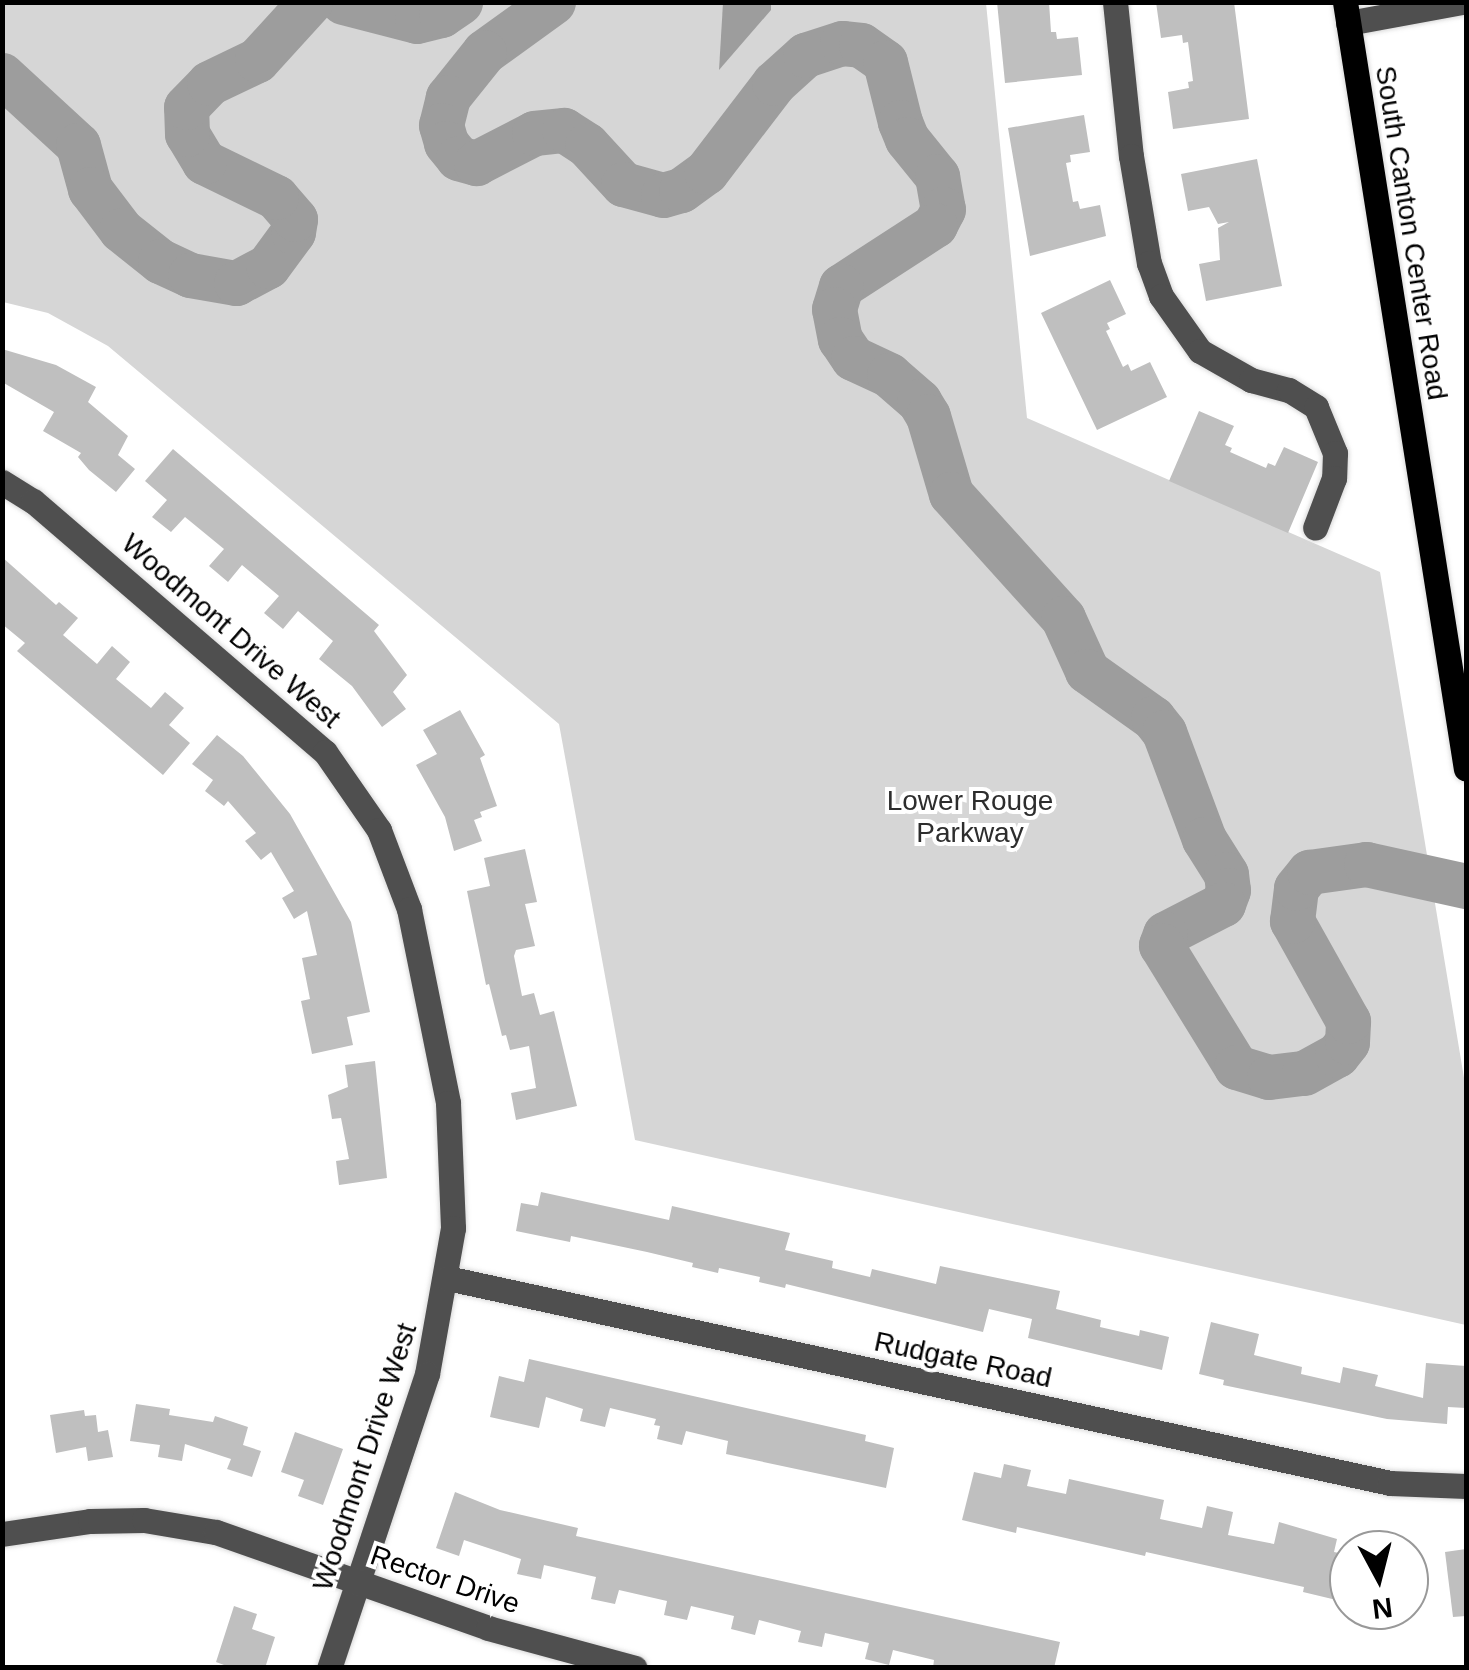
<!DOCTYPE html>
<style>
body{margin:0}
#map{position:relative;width:1469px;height:1670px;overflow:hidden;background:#fff;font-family:Helvetica,sans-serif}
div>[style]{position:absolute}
.green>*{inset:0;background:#d6d6d6}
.water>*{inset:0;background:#9d9d9d}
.river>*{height:45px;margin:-22.5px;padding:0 22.5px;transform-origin:22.5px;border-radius:22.5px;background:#9d9d9d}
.building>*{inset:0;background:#bfbfbf}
.roads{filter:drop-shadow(0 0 2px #dbdbdb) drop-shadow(0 0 2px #dbdbdb)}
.minor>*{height:25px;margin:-12.5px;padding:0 12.5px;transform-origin:12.5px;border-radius:12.5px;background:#4f4f4f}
.major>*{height:25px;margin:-12.5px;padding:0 12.5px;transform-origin:12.5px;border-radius:12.5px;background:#000}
span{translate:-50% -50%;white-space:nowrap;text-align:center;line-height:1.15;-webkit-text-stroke:8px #fff;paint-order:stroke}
.street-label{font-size:28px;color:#000}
.park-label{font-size:28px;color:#2d2d2d}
.frame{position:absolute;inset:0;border:5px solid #000;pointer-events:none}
.north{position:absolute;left:1329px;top:1530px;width:100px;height:100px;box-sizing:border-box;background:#fff;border:2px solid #999;border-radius:50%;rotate:173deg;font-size:28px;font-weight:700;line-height:40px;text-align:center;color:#000}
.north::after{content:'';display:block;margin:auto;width:35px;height:45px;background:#000;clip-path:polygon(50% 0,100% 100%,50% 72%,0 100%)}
</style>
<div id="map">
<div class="green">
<div style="clip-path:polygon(3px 3px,986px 3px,1027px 418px,1380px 572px,1466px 1090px,1466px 1325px,635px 1140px,559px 724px,108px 346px,48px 313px,3px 302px)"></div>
</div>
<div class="water">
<div style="clip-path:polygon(723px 3px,771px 3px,771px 10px,719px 70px)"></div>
</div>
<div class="river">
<div style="left:343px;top:2px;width:76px;rotate:14.4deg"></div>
<div style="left:417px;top:21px;width:25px;rotate:-14deg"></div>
<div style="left:441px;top:15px;width:23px;rotate:-34deg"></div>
<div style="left:553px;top:2px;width:85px;rotate:144.1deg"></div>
<div style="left:484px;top:52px;width:58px;rotate:128.7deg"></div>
<div style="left:448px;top:97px;width:29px;rotate:104deg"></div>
<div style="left:441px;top:125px;width:19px;rotate:74deg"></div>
<div style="left:446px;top:143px;width:19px;rotate:51deg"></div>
<div style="left:458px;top:158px;width:19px;rotate:16deg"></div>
<div style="left:476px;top:163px;width:65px;rotate:-27.3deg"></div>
<div style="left:534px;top:133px;width:30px;rotate:-6deg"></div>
<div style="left:564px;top:130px;width:27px;rotate:33deg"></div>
<div style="left:587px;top:145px;width:53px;rotate:47.3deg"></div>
<div style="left:623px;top:184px;width:41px;rotate:15.4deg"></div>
<div style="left:663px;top:195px;width:19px;rotate:-16deg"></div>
<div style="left:681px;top:190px;width:31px;rotate:-36deg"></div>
<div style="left:706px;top:172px;width:112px;rotate:-52.6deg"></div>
<div style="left:774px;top:83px;width:42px;rotate:-42.1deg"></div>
<div style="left:805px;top:55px;width:39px;rotate:-18deg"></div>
<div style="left:842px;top:43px;width:19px;rotate:6deg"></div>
<div style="left:861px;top:45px;width:29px;rotate:35deg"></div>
<div style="left:885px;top:62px;width:62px;rotate:76deg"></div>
<div style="left:900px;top:122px;width:18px;rotate:68deg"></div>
<div style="left:907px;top:139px;width:48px;rotate:51deg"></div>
<div style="left:937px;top:176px;width:34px;rotate:80deg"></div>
<div style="left:943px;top:209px;width:18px;rotate:117deg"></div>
<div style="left:935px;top:225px;width:112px;rotate:147deg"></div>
<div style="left:841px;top:286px;width:24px;rotate:107deg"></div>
<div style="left:834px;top:309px;width:31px;rotate:79deg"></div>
<div style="left:840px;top:339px;width:23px;rotate:56deg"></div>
<div style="left:853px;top:358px;width:40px;rotate:25deg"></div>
<div style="left:889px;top:375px;width:40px;rotate:41deg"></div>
<div style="left:919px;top:401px;width:17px;rotate:59deg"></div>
<div style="left:928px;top:416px;width:81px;rotate:73.6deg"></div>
<div style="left:951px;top:494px;width:167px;rotate:47.9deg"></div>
<div style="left:1063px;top:618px;width:58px;rotate:65.6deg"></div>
<div style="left:1087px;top:671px;width:81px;rotate:35.5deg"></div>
<div style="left:1153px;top:718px;width:18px;rotate:52deg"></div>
<div style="left:1164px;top:732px;width:114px;rotate:69.5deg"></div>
<div style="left:1204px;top:839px;width:41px;rotate:57.8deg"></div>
<div style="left:1226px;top:874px;width:16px;rotate:83deg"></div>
<div style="left:1228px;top:890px;width:15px;rotate:110deg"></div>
<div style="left:1223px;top:904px;width:65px;rotate:152.7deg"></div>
<div style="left:1165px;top:934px;width:12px;rotate:110deg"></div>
<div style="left:1161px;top:945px;width:143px;rotate:58.4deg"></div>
<div style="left:1236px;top:1067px;width:34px;rotate:17deg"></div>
<div style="left:1269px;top:1077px;width:35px;rotate:-7deg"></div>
<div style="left:1304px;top:1073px;width:38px;rotate:-29deg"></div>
<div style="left:1337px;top:1055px;width:16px;rotate:-52deg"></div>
<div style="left:1347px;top:1042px;width:21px;rotate:-87deg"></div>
<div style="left:1348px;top:1021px;width:115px;rotate:-119.2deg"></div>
<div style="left:1292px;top:921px;width:33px;rotate:-83deg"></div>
<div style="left:1296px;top:888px;width:21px;rotate:-51deg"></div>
<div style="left:1309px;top:872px;width:58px;rotate:-8deg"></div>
<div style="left:1366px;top:864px;width:102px;rotate:12.4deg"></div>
<div style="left:2px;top:75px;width:103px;rotate:42.6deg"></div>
<div style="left:78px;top:145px;width:46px;rotate:74.7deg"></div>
<div style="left:90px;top:189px;width:51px;rotate:52.9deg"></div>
<div style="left:121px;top:230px;width:50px;rotate:38.5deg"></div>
<div style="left:160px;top:261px;width:33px;rotate:25deg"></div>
<div style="left:190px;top:275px;width:47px;rotate:9.9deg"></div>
<div style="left:236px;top:283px;width:36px;rotate:-28deg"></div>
<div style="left:268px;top:266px;width:42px;rotate:-53.7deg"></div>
<div style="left:293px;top:232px;width:13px;rotate:-81deg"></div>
<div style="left:295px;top:219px;width:29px;rotate:-131deg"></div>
<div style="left:276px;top:197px;width:80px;rotate:-154.1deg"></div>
<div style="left:204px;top:162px;width:33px;rotate:-121deg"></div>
<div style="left:187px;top:134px;width:27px;rotate:-92deg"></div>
<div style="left:186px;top:107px;width:33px;rotate:-46deg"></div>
<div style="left:209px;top:83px;width:53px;rotate:-25.6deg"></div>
<div style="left:257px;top:60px;width:79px;rotate:-47.6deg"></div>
</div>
<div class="building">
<div style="clip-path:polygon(997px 2px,1049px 2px,1051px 32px,1056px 32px,1057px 39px,1078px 37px,1082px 75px,1005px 83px)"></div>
<div style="clip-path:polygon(1156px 2px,1234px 2px,1249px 119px,1173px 129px,1168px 92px,1189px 88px,1188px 82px,1193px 81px,1188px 42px,1183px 43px,1182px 35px,1161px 38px)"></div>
<div style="clip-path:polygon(1084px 115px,1090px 152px,1070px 155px,1071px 162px,1066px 163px,1073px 202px,1078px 201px,1080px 209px,1100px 205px,1106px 236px,1030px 256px,1008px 128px)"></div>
<div style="clip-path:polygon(1257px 159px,1282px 286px,1206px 301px,1199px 264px,1220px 260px,1218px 228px,1229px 222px,1218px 224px,1209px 207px,1188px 211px,1181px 174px)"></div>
<div style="clip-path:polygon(1110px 280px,1126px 314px,1107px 323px,1110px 329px,1106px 331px,1123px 367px,1128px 364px,1131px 371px,1150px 362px,1167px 397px,1097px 430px,1041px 313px)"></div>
<div style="clip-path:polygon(2px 349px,56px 365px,96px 387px,88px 402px,128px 436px,118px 455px,135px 469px,116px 492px,89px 470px,78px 457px,81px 453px,43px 431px,54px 412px,2px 382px)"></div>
<div style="clip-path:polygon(1199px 411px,1234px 426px,1225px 445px,1232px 448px,1230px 452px,1266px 468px,1268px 463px,1275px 466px,1284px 447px,1318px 462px,1288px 533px,1169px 481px)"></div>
<div style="clip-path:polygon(173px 449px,379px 625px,374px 631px,407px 675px,393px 692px,406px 709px,382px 727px,352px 686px,319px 659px,333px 641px,298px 611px,283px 629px,264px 613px,279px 596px,242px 565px,228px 582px,209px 566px,224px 549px,185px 517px,171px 532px,152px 517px,167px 500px,145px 481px)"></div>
<div style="clip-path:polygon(2px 557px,56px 605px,59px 602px,78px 618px,63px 635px,97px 664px,112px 646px,130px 662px,116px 679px,151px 708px,165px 692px,184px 708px,169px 725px,190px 743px,163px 775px,17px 651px,25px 643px,2px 624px)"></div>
<div style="clip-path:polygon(460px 710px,485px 755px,480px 758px,497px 806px,480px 812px,482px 817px,474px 820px,482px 841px,454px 851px,445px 817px,416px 765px,437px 754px,423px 730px)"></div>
<div style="clip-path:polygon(217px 735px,243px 756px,290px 814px,351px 922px,370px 1012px,347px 1017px,353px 1045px,312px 1054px,301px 1001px,310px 999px,302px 958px,317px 955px,307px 911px,294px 919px,282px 898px,294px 891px,271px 852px,261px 860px,245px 841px,256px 833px,228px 801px,224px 806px,205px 791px,213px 780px,192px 764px)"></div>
<div style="clip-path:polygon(525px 849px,537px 902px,525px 904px,535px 946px,516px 950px,514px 956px,522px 996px,534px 993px,540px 1015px,554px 1011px,577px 1106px,516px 1120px,511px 1093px,536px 1088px,529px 1046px,510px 1050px,506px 1035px,502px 1036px,489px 984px,486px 985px,467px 891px,490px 886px,484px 858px)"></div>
<div style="clip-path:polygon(375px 1061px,387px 1178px,339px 1185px,336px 1161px,349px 1159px,341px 1118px,332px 1119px,328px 1095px,348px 1087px,345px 1065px)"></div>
<div style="clip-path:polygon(541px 1192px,669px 1220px,672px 1206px,790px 1233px,785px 1250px,833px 1261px,832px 1268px,870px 1277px,872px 1269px,936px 1284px,940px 1266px,1060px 1291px,1056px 1309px,1101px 1320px,1100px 1327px,1139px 1336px,1140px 1330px,1169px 1337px,1162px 1370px,1028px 1338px,1032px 1319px,989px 1309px,983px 1332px,786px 1284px,785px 1288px,759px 1282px,760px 1277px,719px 1268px,718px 1273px,692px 1267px,693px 1263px,647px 1252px,571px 1236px,570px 1242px,516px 1231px,521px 1203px,538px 1206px)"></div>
<div style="clip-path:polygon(1211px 1322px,1259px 1334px,1254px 1355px,1302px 1367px,1301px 1374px,1340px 1383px,1343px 1367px,1378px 1375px,1375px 1386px,1423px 1398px,1426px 1363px,1466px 1366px,1466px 1408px,1448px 1407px,1447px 1424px,1387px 1419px,1223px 1385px,1224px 1380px,1199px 1374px)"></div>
<div style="clip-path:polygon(529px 1359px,866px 1435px,865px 1441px,894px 1448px,886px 1488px,726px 1454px,728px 1441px,686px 1431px,682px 1445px,657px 1439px,660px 1426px,654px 1425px,656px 1419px,610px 1408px,605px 1427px,580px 1421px,583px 1409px,546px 1397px,539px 1428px,490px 1417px,499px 1376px,524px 1382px)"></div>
<div style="clip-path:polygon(136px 1404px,170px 1409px,169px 1415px,213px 1422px,215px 1416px,248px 1427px,243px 1445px,261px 1451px,252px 1477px,227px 1469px,231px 1459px,185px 1444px,182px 1461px,158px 1457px,160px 1445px,130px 1441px)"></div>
<div style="clip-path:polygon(84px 1410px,85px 1416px,96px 1415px,98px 1432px,108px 1430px,113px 1457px,88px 1461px,86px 1447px,56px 1453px,50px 1415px)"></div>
<div style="clip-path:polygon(295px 1432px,343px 1449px,323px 1505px,298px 1496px,304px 1480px,281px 1472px)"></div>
<div style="clip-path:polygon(1004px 1464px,1031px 1470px,1027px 1486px,1066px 1494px,1069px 1479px,1164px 1500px,1160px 1519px,1202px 1528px,1207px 1506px,1233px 1512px,1228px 1535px,1274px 1544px,1279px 1522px,1337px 1539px,1334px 1552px,1349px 1555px,1349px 1603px,1303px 1592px,1304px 1587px,1146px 1552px,1145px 1556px,1017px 1527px,1016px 1533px,962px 1520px,974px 1472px,1001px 1478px)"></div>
<div style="clip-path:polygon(455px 1492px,500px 1510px,578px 1528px,576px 1536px,1060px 1642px,1054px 1668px,933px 1668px,934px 1660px,893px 1650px,889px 1665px,865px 1659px,869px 1643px,825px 1633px,822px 1647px,798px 1642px,801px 1631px,759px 1620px,755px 1635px,731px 1629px,734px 1616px,691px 1606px,687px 1620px,664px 1615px,667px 1601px,619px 1590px,615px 1604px,591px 1599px,596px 1577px,544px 1565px,541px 1579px,517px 1574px,521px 1559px,464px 1540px,459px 1556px,436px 1548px)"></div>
<div style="clip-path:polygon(1466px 1549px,1466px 1616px,1453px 1617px,1445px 1552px)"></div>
<div style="clip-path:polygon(234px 1606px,257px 1614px,252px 1629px,275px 1637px,265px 1668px,232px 1668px,216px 1662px)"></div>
</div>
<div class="roads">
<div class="minor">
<div style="left:1115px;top:2px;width:155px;rotate:84.1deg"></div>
<div style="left:1131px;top:156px;width:109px;rotate:80.5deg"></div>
<div style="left:1149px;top:263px;width:35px;rotate:70deg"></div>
<div style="left:1161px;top:296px;width:67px;rotate:54.7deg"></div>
<div style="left:1200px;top:351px;width:59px;rotate:29.6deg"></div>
<div style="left:1251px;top:380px;width:39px;rotate:15deg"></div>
<div style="left:1289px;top:390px;width:32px;rotate:32deg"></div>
<div style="left:1316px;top:407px;width:50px;rotate:67.6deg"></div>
<div style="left:1335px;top:453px;width:25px;rotate:92deg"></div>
<div style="left:1334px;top:478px;width:53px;rotate:110.8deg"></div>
<div style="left:1348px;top:23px;width:116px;rotate:-10.4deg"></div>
<div style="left:2px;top:482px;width:36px;rotate:32deg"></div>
<div style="left:33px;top:501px;width:385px;rotate:40.7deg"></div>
<div style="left:325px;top:752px;width:95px;rotate:55.3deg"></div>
<div style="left:379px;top:830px;width:85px;rotate:69.2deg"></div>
<div style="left:409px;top:909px;width:198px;rotate:78.6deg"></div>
<div style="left:448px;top:1103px;width:125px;rotate:87.7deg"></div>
<div style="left:453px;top:1228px;width:148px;rotate:100.1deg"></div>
<div style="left:427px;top:1374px;width:310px;rotate:108.4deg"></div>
<div style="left:447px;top:1278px;width:965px;rotate:12.26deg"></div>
<div style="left:1390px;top:1483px;width:76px;rotate:2.3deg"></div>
<div style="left:2px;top:1534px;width:89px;rotate:-8.4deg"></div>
<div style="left:90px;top:1521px;width:54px;rotate:-1.1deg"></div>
<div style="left:144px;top:1520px;width:73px;rotate:9.5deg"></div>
<div style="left:216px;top:1532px;width:288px;rotate:19.4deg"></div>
<div style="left:488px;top:1628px;width:152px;rotate:15.2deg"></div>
</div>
<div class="major">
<div style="left:1345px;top:2px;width:776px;rotate:81.04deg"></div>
</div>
</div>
<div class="street-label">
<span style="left:1411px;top:233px;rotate:81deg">South Canton Center Road</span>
<span style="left:231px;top:631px;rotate:41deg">Woodmont Drive West</span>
<span style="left:963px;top:1360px;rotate:12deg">Rudgate Road</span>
<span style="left:365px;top:1457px;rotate:-72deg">Woodmont Drive West</span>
<span style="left:445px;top:1580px;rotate:19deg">Rector Drive</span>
</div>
<div class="park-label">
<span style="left:970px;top:817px">Lower Rouge<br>Parkway</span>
</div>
<div class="frame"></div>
<div class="north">N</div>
</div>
